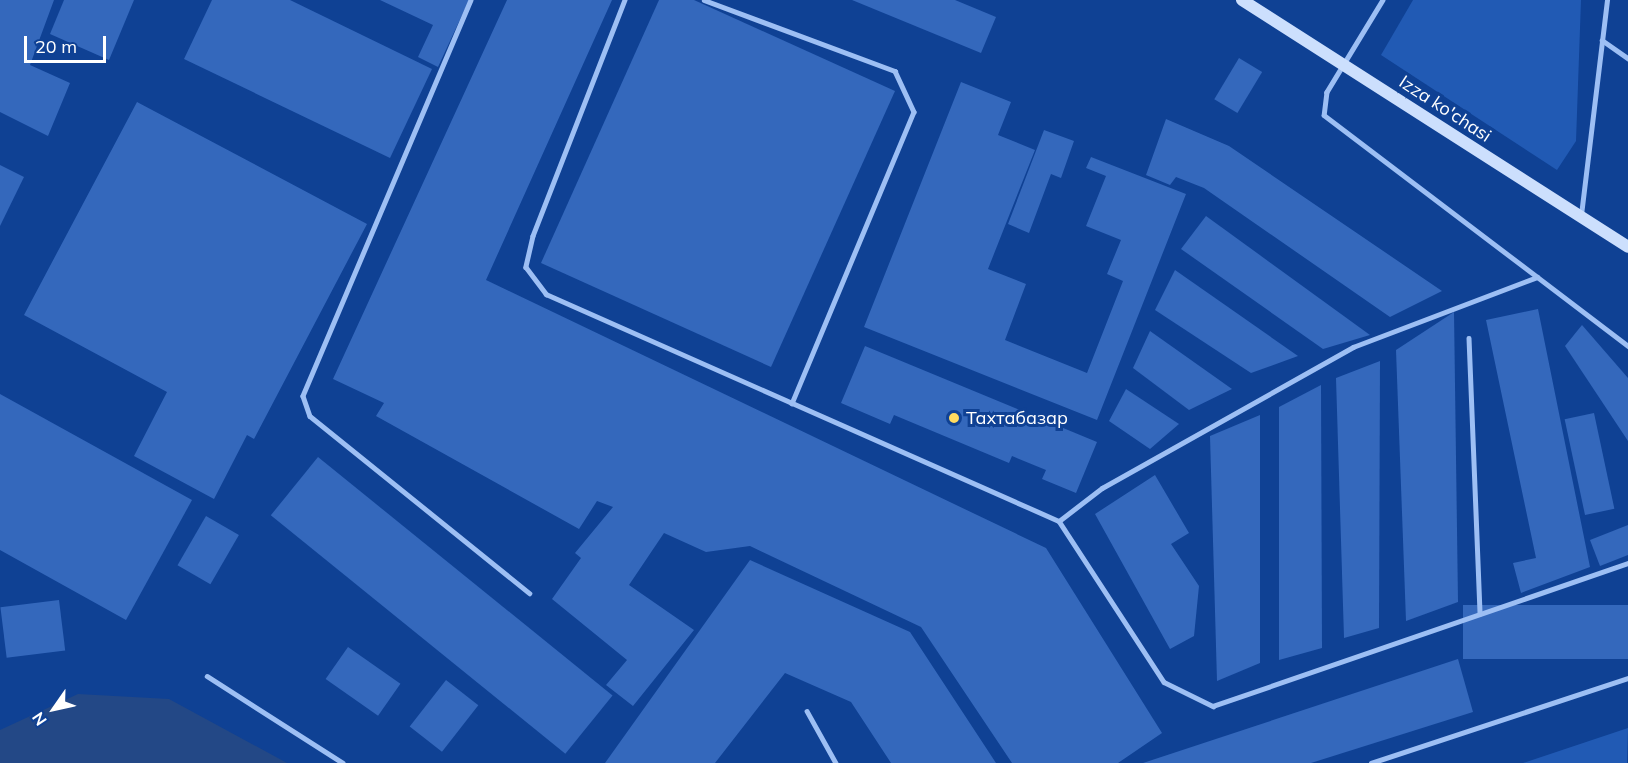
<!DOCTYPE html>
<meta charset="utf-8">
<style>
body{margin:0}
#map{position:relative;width:1628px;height:763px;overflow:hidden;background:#0f4194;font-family:Mulish,sans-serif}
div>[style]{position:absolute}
.green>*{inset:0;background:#215ab4}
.water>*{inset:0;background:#234886}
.building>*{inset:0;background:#3468bc;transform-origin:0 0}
.lane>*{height:4.5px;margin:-2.25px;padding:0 2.25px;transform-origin:2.25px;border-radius:2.25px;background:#9dbff4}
.secondary>*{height:12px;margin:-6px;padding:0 6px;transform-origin:6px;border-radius:6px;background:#ccdffd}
.dots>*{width:16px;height:16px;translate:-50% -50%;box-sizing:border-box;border:3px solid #0f4194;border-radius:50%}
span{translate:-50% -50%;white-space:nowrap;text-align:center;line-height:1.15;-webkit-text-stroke:6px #0f4194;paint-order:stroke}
.street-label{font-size:18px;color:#fff}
.poi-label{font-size:18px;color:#fff}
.left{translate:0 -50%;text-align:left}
.north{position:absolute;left:24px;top:679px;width:60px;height:60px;-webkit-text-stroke:4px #0f4194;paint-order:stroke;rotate:236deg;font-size:16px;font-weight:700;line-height:24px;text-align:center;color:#fff}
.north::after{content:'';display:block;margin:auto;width:21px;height:27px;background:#fff;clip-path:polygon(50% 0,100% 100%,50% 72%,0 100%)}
.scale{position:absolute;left:24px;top:36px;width:82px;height:27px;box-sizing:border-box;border:3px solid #fff;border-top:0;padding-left:8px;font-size:18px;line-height:21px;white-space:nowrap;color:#fff;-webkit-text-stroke:4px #0f4194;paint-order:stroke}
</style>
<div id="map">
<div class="green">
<div style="clip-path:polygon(1413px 0,1581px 0,1576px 141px,1557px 170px,1381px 55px)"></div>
<div style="clip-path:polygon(1628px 728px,1627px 763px,1523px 763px)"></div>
</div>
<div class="water">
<div style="clip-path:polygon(78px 694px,169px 699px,287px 763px,0 763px,0 730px)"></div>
</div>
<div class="building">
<div style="clip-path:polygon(0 0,54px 0,30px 65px,70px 83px,48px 136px,0 112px)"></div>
<div style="clip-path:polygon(64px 0,134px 0,109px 60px,50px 34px)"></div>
<div style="clip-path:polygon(212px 0,290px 0,432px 69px,390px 158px,184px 59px)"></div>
<div style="clip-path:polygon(380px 0,469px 0,438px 67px,418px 57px,433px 25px)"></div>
<div style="clip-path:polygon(507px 0,612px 0,486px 280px,1046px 548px,1162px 733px,1118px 763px,1012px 763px,921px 627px,750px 546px,706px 552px,664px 533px,629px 585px,694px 630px,633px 706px,606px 685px,627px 660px,552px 599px,581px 558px,575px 553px,613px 507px,597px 501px,579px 529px,376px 416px,384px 403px,333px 379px)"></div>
<div style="clip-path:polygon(659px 0,694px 0,895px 91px,771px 367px,541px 263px)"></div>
<div style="clip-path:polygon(852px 0,955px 0,996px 17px,981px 53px)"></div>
<div style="left:1239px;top:58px;width:27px;height:48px;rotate:31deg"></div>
<div style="clip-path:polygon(961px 82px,1011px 102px,998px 135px,1035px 150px,988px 269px,1026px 284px,1005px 340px,1087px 373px,1123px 281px,1107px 274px,1121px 240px,1086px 226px,1106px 176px,1086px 168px,1091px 157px,1186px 194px,1097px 420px,864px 327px)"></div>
<div style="clip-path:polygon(137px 102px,367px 224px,254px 439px,247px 435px,214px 499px,134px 456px,167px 392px,24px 315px)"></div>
<div style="clip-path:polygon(1166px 119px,1229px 146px,1442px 291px,1390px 317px,1204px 188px,1176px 177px,1170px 185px,1146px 175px)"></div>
<div style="clip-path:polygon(1044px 130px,1074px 141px,1061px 178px,1051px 174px,1029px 233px,1008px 224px)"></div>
<div style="clip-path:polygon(0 165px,24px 177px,0 226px)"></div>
<div style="clip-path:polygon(1206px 216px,1370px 335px,1323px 349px,1181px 249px)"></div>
<div style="clip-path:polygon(1175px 270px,1298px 356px,1251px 373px,1155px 310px)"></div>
<div style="clip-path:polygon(1538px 309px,1590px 567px,1521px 593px,1513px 563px,1536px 558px,1486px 320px)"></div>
<div style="clip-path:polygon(1454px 312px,1458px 602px,1406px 621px,1396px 350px)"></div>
<div style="clip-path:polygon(1582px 325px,1628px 378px,1628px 441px,1565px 346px)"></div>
<div style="clip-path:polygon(1150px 331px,1232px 389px,1189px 410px,1133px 368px)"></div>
<div style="clip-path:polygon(865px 346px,1097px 442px,1076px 493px,1042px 479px,1046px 470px,1012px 456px,1009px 463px,894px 415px,890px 424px,841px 403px)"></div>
<div style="clip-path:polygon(1380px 361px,1379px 628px,1344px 638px,1336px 378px)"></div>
<div style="clip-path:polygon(1321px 385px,1322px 648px,1279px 660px,1279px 407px)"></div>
<div style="clip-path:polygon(1126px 389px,1179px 424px,1150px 449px,1109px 421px)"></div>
<div style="clip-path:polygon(0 394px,192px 500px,126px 620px,0 550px)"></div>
<div style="left:1594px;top:413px;width:98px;height:30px;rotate:78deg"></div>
<div style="clip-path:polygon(1260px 415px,1260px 663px,1217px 681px,1210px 436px)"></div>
<div style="left:318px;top:457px;width:379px;height:75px;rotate:39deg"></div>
<div style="clip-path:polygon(1155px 475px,1189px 533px,1171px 544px,1199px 586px,1194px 636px,1170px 649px,1095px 514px)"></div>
<div style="left:206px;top:516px;width:38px;height:57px;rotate:30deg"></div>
<div style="clip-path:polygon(1628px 525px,1628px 555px,1600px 566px,1590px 540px)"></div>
<div style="clip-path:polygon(750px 560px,910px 632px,996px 763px,891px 763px,851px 702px,785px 673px,715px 763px,605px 763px)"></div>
<div style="left:59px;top:600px;width:51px;height:59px;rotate:83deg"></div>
<div style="left:1628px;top:605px;width:54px;height:165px;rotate:90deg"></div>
<div style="left:348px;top:647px;width:64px;height:39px;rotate:35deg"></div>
<div style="clip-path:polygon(1458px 659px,1473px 712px,1311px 763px,1143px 763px)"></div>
<div style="left:446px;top:680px;width:41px;height:59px;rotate:38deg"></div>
</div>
<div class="lane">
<div style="left:471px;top:0;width:430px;rotate:113deg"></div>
<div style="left:303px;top:396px;width:21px;rotate:71deg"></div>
<div style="left:310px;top:416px;width:282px;rotate:38.9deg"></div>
<div style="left:625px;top:0;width:253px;rotate:111.3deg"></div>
<div style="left:533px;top:236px;width:32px;rotate:103deg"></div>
<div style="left:526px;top:267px;width:34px;rotate:53deg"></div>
<div style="left:546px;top:294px;width:561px;rotate:23.87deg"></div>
<div style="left:1059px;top:521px;width:192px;rotate:56.9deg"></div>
<div style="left:1164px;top:682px;width:55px;rotate:26.1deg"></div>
<div style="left:1213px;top:706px;width:439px;rotate:-19deg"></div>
<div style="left:704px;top:0;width:204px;rotate:20.4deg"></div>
<div style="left:895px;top:71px;width:45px;rotate:65.1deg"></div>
<div style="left:914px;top:112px;width:316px;rotate:112.7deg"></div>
<div style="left:1383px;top:0;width:108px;rotate:121.3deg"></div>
<div style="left:1327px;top:92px;width:23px;rotate:97deg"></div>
<div style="left:1324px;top:115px;width:382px;rotate:37.2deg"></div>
<div style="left:1602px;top:40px;width:32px;rotate:35deg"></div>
<div style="left:1581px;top:215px;width:217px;rotate:-83.1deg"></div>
<div style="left:1469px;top:338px;width:276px;rotate:87.7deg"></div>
<div style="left:1059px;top:521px;width:54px;rotate:-37.5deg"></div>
<div style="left:1102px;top:488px;width:288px;rotate:-29.3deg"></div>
<div style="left:1353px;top:347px;width:197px;rotate:-20.8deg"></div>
<div style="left:207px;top:676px;width:161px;rotate:32.6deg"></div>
<div style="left:807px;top:711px;width:60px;rotate:60.9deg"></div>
<div style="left:1371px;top:763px;width:271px;rotate:-18.3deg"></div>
</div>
<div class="secondary">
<div style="left:1242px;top:0;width:458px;rotate:32.6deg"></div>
</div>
<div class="dots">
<div style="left:954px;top:418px;background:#ffdb60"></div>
</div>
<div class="street-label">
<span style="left:1445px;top:109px;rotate:33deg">Izza ko'chasi</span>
</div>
<div class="poi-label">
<span class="left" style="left:966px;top:418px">Тахтабазар</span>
</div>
<div class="north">N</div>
<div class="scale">20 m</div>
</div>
